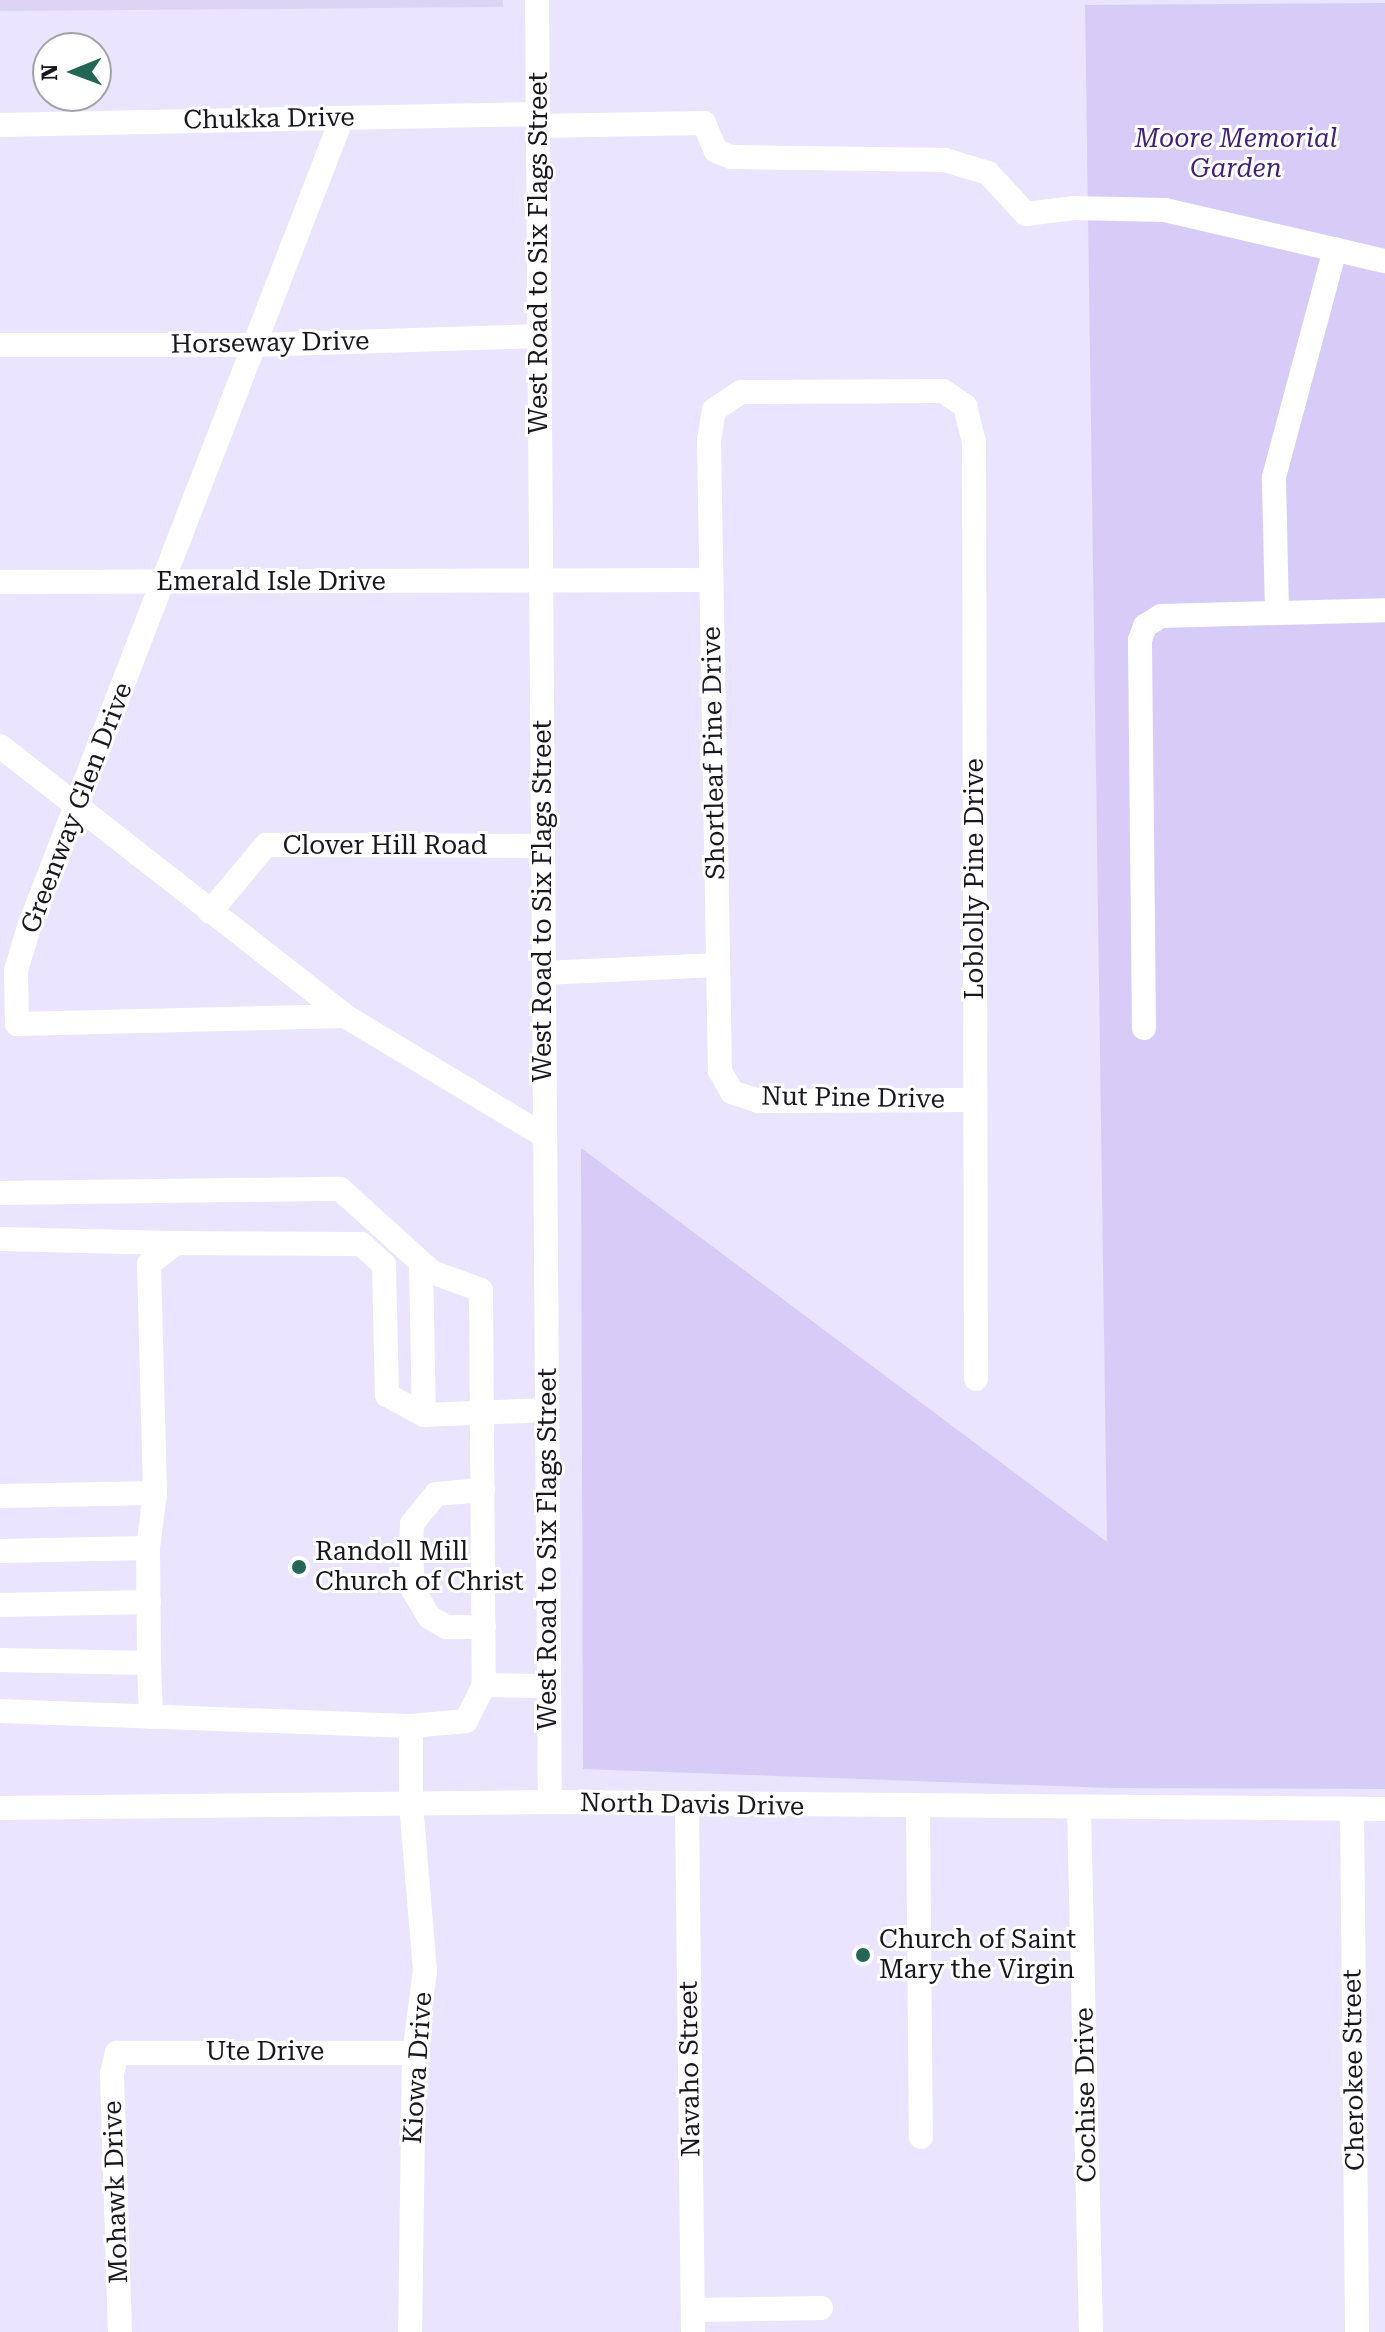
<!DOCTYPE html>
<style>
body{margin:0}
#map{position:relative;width:1385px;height:2332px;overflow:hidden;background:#eae4fe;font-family:"Roboto Serif",serif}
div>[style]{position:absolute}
.built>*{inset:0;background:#dcd4f2}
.green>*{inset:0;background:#d7ccf8}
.minor>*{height:24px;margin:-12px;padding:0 12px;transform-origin:12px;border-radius:12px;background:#fff}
.dots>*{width:22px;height:22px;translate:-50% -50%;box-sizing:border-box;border:4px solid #fff;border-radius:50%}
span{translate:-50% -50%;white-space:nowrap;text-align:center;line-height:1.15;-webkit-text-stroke:6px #fff;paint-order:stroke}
.street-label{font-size:26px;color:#191621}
.park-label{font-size:26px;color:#442177;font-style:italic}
.poi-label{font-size:26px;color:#191621}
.left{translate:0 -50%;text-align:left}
.north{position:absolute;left:32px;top:32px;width:80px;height:80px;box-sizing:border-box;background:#fff;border:2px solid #a3a2a6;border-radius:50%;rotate:269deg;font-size:22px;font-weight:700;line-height:32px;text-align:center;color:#191621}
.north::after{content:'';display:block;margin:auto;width:28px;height:36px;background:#246655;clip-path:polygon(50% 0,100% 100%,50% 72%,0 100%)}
</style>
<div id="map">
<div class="built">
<div style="clip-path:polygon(0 0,503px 0,503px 7px,0 11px)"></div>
</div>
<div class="green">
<div style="clip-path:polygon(1385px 3px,1385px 1789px,1111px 1788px,583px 1769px,581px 1148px,1107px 1542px,1085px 5px)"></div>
</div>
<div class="minor">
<div style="left:537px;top:0;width:1802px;rotate:89.59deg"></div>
<div style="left:342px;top:118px;width:864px;rotate:111.16deg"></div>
<div style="left:30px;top:924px;width:48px;rotate:106.9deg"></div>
<div style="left:16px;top:970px;width:54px;rotate:88.9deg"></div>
<div style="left:17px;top:1024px;width:328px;rotate:-1.4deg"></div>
<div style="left:345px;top:1016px;width:233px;rotate:31deg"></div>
<div style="left:0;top:125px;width:538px;rotate:-1.17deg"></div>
<div style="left:538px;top:126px;width:166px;rotate:-1deg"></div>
<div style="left:704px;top:123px;width:30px;rotate:67deg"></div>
<div style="left:716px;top:151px;width:16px;rotate:22deg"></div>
<div style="left:731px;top:157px;width:214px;rotate:0.8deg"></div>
<div style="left:945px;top:160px;width:45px;rotate:16.8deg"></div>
<div style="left:988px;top:173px;width:56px;rotate:47.2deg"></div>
<div style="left:1026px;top:214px;width:48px;rotate:-7.1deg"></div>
<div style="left:1074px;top:208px;width:91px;rotate:1.3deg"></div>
<div style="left:1165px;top:210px;width:226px;rotate:13.1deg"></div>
<div style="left:0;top:345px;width:253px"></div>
<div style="left:253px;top:345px;width:286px;rotate:-1.8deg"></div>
<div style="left:0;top:582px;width:711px;rotate:-0.16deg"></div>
<div style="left:1277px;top:613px;width:136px;rotate:-91.3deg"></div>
<div style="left:1274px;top:477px;width:236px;rotate:-75deg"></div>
<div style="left:0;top:746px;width:438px;rotate:38deg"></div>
<div style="left:210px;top:912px;width:87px;rotate:-50.1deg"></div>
<div style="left:266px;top:845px;width:277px;rotate:0.2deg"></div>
<div style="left:544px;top:973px;width:174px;rotate:-2.6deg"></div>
<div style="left:1144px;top:1028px;width:388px;rotate:-90.6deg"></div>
<div style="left:1140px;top:640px;width:15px;rotate:-70deg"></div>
<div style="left:1145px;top:626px;width:19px;rotate:-32deg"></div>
<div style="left:1161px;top:616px;width:224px;rotate:-1.5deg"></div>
<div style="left:975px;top:1100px;width:216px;rotate:179.7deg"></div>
<div style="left:759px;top:1101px;width:28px;rotate:-162deg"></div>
<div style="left:732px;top:1092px;width:24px;rotate:-120deg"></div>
<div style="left:720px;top:1071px;width:630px;rotate:-91deg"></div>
<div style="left:709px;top:441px;width:31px;rotate:-81deg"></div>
<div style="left:714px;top:410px;width:32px;rotate:-34deg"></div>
<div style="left:741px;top:392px;width:202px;rotate:-0.3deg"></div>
<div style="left:943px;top:391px;width:27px;rotate:34deg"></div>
<div style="left:965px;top:406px;width:37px;rotate:76deg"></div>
<div style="left:974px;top:442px;width:937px;rotate:89.88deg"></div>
<div style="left:0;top:1193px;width:340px;rotate:-0.7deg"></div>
<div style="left:340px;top:1189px;width:124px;rotate:42.1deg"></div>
<div style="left:432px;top:1272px;width:52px;rotate:20.2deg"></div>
<div style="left:481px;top:1290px;width:395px;rotate:89.6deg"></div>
<div style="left:0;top:1239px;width:182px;rotate:1.3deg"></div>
<div style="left:421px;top:1263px;width:152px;rotate:88.9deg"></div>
<div style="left:483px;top:1490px;width:47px;rotate:175.1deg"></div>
<div style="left:436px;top:1494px;width:38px;rotate:129deg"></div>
<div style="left:412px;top:1524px;width:28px;rotate:92deg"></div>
<div style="left:411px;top:1552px;width:38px;rotate:87deg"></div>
<div style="left:413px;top:1590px;width:31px;rotate:59deg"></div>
<div style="left:429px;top:1617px;width:20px;rotate:30deg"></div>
<div style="left:446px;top:1627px;width:38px"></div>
<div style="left:0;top:1496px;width:155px;rotate:-1.1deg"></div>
<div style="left:155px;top:1493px;width:229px;rotate:-91.5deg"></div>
<div style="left:149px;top:1264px;width:34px;rotate:-38deg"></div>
<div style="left:176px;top:1243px;width:185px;rotate:0.3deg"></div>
<div style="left:361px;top:1244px;width:31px;rotate:42deg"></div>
<div style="left:384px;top:1265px;width:130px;rotate:88.7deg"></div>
<div style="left:387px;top:1395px;width:42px;rotate:28.4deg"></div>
<div style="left:424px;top:1415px;width:123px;rotate:-2.3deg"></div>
<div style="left:148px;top:1548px;width:55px;rotate:-82.7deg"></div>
<div style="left:0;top:1551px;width:148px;rotate:-1.2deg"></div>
<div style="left:148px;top:1548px;width:115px;rotate:89.5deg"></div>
<div style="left:149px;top:1663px;width:149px;rotate:-178.8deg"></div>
<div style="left:0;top:1605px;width:149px;rotate:-1.2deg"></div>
<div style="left:149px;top:1663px;width:54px;rotate:87.9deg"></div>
<div style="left:0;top:1711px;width:411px;rotate:2.1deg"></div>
<div style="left:411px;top:1726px;width:78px;rotate:90deg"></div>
<div style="left:411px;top:1804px;width:168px;rotate:85.2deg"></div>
<div style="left:425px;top:1971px;width:83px;rotate:97.6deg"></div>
<div style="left:414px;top:2053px;width:279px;rotate:90.8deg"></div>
<div style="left:411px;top:1726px;width:55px;rotate:-5.2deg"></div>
<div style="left:466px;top:1721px;width:40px;rotate:-63.4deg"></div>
<div style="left:484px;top:1685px;width:65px;rotate:0.9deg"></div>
<div style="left:687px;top:1806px;width:526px;rotate:89.35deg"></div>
<div style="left:0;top:1808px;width:550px;rotate:-0.63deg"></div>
<div style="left:550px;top:1802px;width:835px;rotate:0.48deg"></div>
<div style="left:918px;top:1808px;width:329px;rotate:89.5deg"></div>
<div style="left:1079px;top:1809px;width:523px;rotate:88.69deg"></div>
<div style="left:1352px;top:1809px;width:523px;rotate:89.45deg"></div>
<div style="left:693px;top:2310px;width:128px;rotate:-0.9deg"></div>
<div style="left:120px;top:2332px;width:258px;rotate:-91.8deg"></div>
<div style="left:112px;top:2074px;width:22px;rotate:-77deg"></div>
<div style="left:117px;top:2053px;width:297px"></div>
</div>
<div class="dots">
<div style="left:299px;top:1567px;background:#246655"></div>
<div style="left:863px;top:1955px;background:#246655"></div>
</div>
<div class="street-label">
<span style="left:269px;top:119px;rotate:-1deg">Chukka Drive</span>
<span style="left:539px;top:253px;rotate:-90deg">West Road to Six Flags Street</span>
<span style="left:270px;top:343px;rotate:-1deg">Horseway Drive</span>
<span style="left:271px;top:582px">Emerald Isle Drive</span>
<span style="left:714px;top:753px;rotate:-91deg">Shortleaf Pine Drive</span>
<span style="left:77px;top:808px;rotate:-69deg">Greenway Glen Drive</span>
<span style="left:385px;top:846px">Clover Hill Road</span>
<span style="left:975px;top:879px;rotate:-90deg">Loblolly Pine Drive</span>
<span style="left:543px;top:901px;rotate:-90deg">West Road to Six Flags Street</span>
<span style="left:853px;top:1098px;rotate:1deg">Nut Pine Drive</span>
<span style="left:548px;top:1549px;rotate:-90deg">West Road to Six Flags Street</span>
<span style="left:692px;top:1805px;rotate:1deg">North Davis Drive</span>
<span style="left:265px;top:2052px">Ute Drive</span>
<span style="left:418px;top:2068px;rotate:-86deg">Kiowa Drive</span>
<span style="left:690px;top:2069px;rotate:-91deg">Navaho Street</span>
<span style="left:1354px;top:2070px;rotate:-91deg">Cherokee Street</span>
<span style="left:1086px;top:2095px;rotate:-91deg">Cochise Drive</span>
<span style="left:116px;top:2192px;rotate:-92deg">Mohawk Drive</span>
</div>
<div class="park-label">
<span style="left:1236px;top:154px">Moore Memorial<br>Garden</span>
</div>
<div class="poi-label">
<span class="left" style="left:315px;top:1567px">Randoll Mill<br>Church of Christ</span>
<span class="left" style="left:879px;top:1955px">Church of Saint<br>Mary the Virgin</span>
</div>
<div class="north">N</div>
</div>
